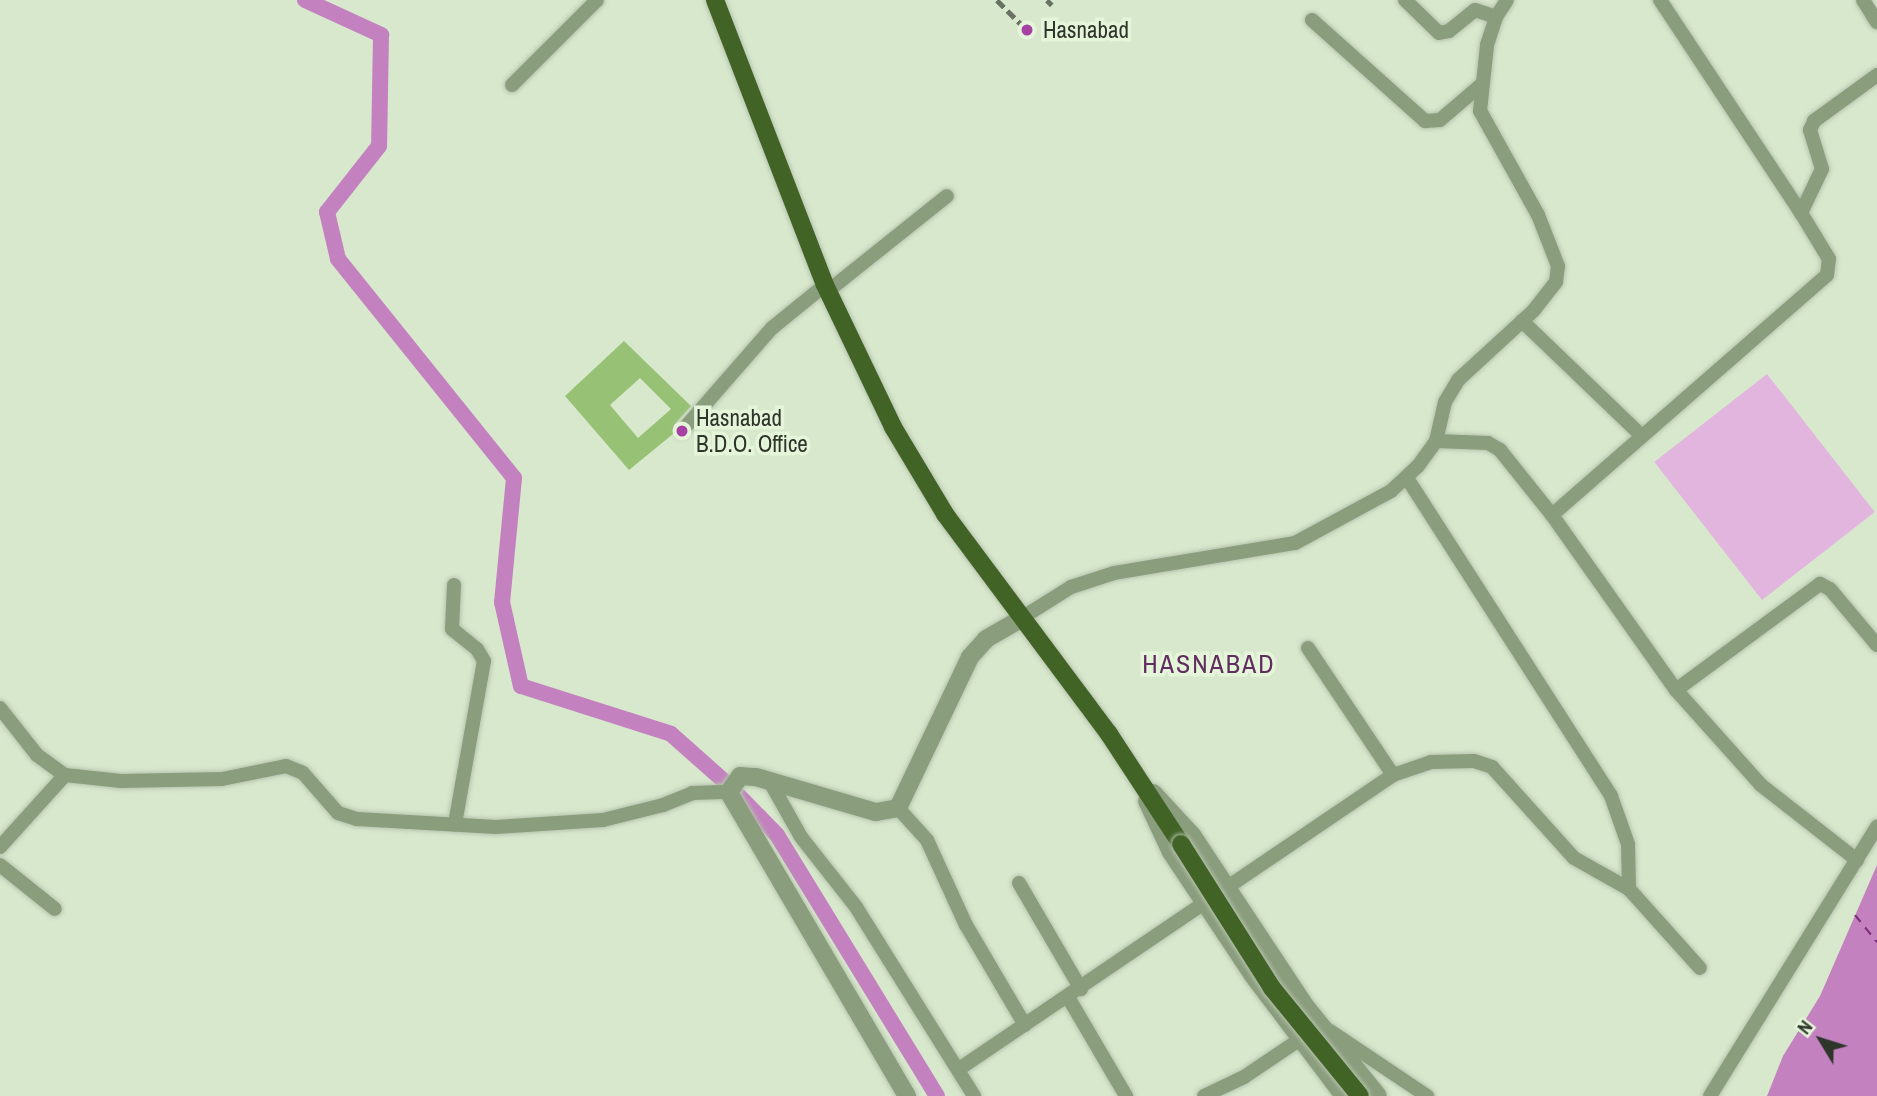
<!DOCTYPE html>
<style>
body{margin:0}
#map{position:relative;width:1877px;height:1096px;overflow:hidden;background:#d8e8cd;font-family:"Archivo Narrow",sans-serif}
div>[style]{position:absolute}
.green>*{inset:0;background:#e2b5de;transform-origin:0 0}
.water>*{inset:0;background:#c382bf}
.canal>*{height:16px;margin:-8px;padding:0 8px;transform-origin:8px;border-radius:8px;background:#c382bf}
.ferry>*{height:2px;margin-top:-1px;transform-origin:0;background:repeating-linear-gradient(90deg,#7a2d78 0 9px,transparent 0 16px)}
.building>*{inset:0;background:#97c276}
.roads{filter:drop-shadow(0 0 2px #b6c4ad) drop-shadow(0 0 2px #b6c4ad)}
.minor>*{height:14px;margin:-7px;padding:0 7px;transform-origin:7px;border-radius:7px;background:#8a9d7d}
.tertiary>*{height:18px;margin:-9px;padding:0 9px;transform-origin:9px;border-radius:9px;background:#8a9d7d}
.primary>*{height:18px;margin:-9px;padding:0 9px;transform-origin:9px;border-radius:9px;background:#426326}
.rail>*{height:4.5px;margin-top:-2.25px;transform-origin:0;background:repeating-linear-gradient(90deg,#6a7363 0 10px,transparent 0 15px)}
.bridges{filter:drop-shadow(0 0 2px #b6c4ad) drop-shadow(0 0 2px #b6c4ad)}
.primary-bridge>*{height:18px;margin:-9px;padding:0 9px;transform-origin:9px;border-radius:9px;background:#426326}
.dots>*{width:19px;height:19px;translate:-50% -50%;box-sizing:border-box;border:4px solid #e5f5da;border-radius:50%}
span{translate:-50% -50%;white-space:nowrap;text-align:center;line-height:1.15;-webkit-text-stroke:7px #e5f5da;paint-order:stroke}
.poi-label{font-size:23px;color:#2f352b}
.left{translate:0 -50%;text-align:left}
.quarter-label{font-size:26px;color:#602e5e;letter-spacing:2px}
.north{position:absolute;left:1786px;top:1005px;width:70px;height:70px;-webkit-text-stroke:5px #e5f5da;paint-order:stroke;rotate:308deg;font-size:19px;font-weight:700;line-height:28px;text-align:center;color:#2f352b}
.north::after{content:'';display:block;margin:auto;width:24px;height:32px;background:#2f352b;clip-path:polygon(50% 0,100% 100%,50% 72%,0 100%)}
</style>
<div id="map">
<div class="green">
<div style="left:1767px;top:374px;width:175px;height:143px;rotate:52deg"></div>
</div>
<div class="water">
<div style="clip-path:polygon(1877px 865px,1877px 1096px,1767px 1096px,1783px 1056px,1820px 996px)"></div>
</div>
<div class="canal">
<div style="left:305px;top:0;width:84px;rotate:24.7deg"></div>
<div style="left:381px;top:35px;width:111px;rotate:91deg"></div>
<div style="left:379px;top:146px;width:84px;rotate:128.2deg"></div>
<div style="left:327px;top:212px;width:48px;rotate:76.8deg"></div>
<div style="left:338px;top:259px;width:281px;rotate:51.2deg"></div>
<div style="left:514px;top:478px;width:125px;rotate:95.5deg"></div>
<div style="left:502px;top:602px;width:86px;rotate:77.3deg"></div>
<div style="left:521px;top:686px;width:157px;rotate:17.7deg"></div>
<div style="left:671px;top:734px;width:71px;rotate:41.6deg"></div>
<div style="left:739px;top:796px;width:54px;rotate:45.7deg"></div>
<div style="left:777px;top:835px;width:306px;rotate:58.5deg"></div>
</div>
<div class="ferry">
<div style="left:1855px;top:915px;width:35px;rotate:51deg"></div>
</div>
<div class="building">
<div style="clip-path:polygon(evenodd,624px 341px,691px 406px,674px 425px,673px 434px,629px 470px,565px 396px,624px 341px,640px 378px,671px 409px,638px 438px,610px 405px,640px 378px)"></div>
</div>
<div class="roads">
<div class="minor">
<div style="left:1405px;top:0;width:47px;rotate:44.1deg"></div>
<div style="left:1439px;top:33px;width:10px;rotate:-11deg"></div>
<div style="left:1449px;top:31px;width:33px;rotate:-39deg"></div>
<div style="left:1475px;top:10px;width:22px;rotate:18deg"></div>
<div style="left:1660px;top:0;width:255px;rotate:56.5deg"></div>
<div style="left:1863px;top:0;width:26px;rotate:58deg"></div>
<div style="left:1312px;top:20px;width:152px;rotate:41.8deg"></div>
<div style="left:1425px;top:121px;width:15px;rotate:-4deg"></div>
<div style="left:1440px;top:120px;width:55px;rotate:-40.6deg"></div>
<div style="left:512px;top:85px;width:120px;rotate:-45deg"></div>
<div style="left:828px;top:291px;width:152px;rotate:-38.6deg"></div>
<div style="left:1522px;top:321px;width:166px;rotate:43.8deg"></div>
<div style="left:682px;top:431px;width:137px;rotate:-48.9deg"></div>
<div style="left:772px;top:328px;width:68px;rotate:-39.1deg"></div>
<div style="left:1436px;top:441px;width:52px;rotate:2.2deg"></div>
<div style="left:1488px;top:443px;width:14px;rotate:30deg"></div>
<div style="left:1500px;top:450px;width:83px;rotate:51.3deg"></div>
<div style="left:1552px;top:515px;width:214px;rotate:54.7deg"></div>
<div style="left:1676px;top:690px;width:127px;rotate:48.2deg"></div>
<div style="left:1761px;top:785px;width:122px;rotate:38deg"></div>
<div style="left:1407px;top:478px;width:378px;rotate:57.3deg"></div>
<div style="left:1611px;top:796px;width:51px;rotate:70.5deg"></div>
<div style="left:1628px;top:844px;width:45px;rotate:88.7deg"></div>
<div style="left:1552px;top:515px;width:365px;rotate:-41.1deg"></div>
<div style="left:1827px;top:275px;width:16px;rotate:-83deg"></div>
<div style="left:1829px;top:259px;width:54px;rotate:-121.3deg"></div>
<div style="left:1801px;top:213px;width:49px;rotate:-64.5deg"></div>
<div style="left:1822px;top:169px;width:41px;rotate:-107.1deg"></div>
<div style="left:1810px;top:130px;width:10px;rotate:-66deg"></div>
<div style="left:1814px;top:121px;width:78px;rotate:-36.1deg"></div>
<div style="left:454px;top:585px;width:44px;rotate:92.6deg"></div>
<div style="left:452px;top:629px;width:32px;rotate:39deg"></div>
<div style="left:477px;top:649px;width:14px;rotate:60deg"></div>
<div style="left:484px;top:661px;width:166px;rotate:100.1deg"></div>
<div style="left:1020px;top:619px;width:60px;rotate:-32.1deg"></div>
<div style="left:1071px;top:587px;width:45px;rotate:-18deg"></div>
<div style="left:1114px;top:573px;width:183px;rotate:-9.4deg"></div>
<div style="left:1295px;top:543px;width:109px;rotate:-28.4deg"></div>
<div style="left:1391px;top:491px;width:37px;rotate:-43deg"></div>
<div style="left:1418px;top:466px;width:31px;rotate:-54deg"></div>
<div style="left:1436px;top:441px;width:40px;rotate:-77deg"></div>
<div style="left:1445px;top:402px;width:26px;rotate:-59deg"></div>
<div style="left:1458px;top:380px;width:103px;rotate:-42.6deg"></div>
<div style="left:1534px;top:310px;width:36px;rotate:-52deg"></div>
<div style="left:1556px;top:282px;width:16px;rotate:-83deg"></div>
<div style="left:1558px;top:266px;width:55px;rotate:-111.4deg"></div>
<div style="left:1538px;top:215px;width:119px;rotate:-119.1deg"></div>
<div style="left:1480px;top:111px;width:66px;rotate:-83.9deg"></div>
<div style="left:1487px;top:45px;width:29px;rotate:-72deg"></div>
<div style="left:1496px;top:17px;width:20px;rotate:-57deg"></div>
<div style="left:1308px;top:648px;width:153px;rotate:56.2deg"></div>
<div style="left:1676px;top:690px;width:179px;rotate:-36.4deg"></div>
<div style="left:1820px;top:584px;width:11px;rotate:27deg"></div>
<div style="left:1830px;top:589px;width:73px;rotate:50deg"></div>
<div style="left:0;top:708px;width:60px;rotate:51.8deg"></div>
<div style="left:37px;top:755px;width:34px;rotate:36deg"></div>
<div style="left:65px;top:775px;width:56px;rotate:6.1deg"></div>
<div style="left:121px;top:781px;width:101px;rotate:-1.1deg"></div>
<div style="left:222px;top:779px;width:65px;rotate:-11.5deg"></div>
<div style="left:286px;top:766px;width:18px;rotate:22deg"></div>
<div style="left:303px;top:773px;width:53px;rotate:48.8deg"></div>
<div style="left:338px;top:813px;width:20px;rotate:18deg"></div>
<div style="left:357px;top:819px;width:139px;rotate:3.3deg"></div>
<div style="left:496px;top:827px;width:107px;rotate:-3.7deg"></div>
<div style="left:603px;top:820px;width:62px;rotate:-14deg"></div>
<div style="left:663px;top:805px;width:31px;rotate:-22deg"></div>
<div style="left:692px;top:793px;width:37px;rotate:-2deg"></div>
<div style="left:769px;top:780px;width:65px;rotate:60.7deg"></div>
<div style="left:801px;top:837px;width:89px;rotate:51.8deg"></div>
<div style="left:856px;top:907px;width:223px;rotate:58deg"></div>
<div style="left:898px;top:808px;width:43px;rotate:47.8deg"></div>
<div style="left:927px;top:840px;width:94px;rotate:65.4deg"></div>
<div style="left:966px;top:925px;width:116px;rotate:59.5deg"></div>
<div style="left:0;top:847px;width:97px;rotate:-47.9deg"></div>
<div style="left:0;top:865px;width:70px;rotate:38.7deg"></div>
<div style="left:1019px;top:883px;width:123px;rotate:59.7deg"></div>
<div style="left:1068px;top:997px;width:115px;rotate:59.6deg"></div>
<div style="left:1330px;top:1031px;width:117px;rotate:33.8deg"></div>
<div style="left:959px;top:1069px;width:524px;rotate:-34.11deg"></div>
<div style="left:1393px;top:775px;width:40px;rotate:-18.9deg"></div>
<div style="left:1431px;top:762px;width:43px;rotate:-1.3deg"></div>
<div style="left:1474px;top:761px;width:19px;rotate:18deg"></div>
<div style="left:1492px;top:767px;width:122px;rotate:48deg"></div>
<div style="left:1574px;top:858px;width:63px;rotate:29.4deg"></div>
<div style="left:1629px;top:889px;width:106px;rotate:48.1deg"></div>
<div style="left:1204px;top:1096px;width:44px;rotate:-25.4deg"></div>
<div style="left:1244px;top:1077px;width:77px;rotate:-33.9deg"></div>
<div style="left:1710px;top:1096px;width:317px;rotate:-58.2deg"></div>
</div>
<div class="tertiary">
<div style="left:1153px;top:793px;width:57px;rotate:47.1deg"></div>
<div style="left:1192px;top:835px;width:206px;rotate:56.5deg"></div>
<div style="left:1306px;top:1007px;width:114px;rotate:51deg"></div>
<div style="left:1147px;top:801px;width:56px;rotate:64.8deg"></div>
<div style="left:1171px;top:852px;width:146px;rotate:56.4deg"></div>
<div style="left:1252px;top:974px;width:153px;rotate:53deg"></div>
<div style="left:907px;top:1096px;width:352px;rotate:-120.4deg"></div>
<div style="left:729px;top:792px;width:19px;rotate:-55deg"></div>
<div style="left:740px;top:776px;width:16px;rotate:4deg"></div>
<div style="left:756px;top:777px;width:125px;rotate:16.3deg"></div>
<div style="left:876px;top:812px;width:22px;rotate:-10deg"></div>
<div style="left:898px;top:808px;width:167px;rotate:-64.5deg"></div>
<div style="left:970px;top:657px;width:24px;rotate:-48deg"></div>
<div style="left:986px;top:639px;width:39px;rotate:-30deg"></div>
</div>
<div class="primary">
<div style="left:715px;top:0;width:305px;rotate:68.9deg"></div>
<div style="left:825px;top:285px;width:157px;rotate:64.4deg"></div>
<div style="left:893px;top:427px;width:101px;rotate:59.1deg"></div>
<div style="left:945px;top:514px;width:274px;rotate:53.3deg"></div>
<div style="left:1109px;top:734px;width:131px;rotate:56.8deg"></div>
</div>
</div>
<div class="rail">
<div style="left:997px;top:0;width:42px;rotate:45deg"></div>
<div style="left:1047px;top:0;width:7px;rotate:45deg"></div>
</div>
<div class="bridges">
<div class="primary-bridge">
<div style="left:1181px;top:844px;width:170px;rotate:57.7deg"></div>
<div style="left:1272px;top:988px;width:139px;rotate:50.8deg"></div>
</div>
</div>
<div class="dots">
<div style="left:1027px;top:30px;background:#a741a4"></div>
<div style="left:682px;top:431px;background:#a741a4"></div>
</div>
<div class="poi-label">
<span class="left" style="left:1043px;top:30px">Hasnabad</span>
<span class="left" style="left:696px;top:431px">Hasnabad<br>B.D.O. Office</span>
</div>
<div class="quarter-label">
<span style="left:1209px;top:664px">HASNABAD</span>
</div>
<div class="north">N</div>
</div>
